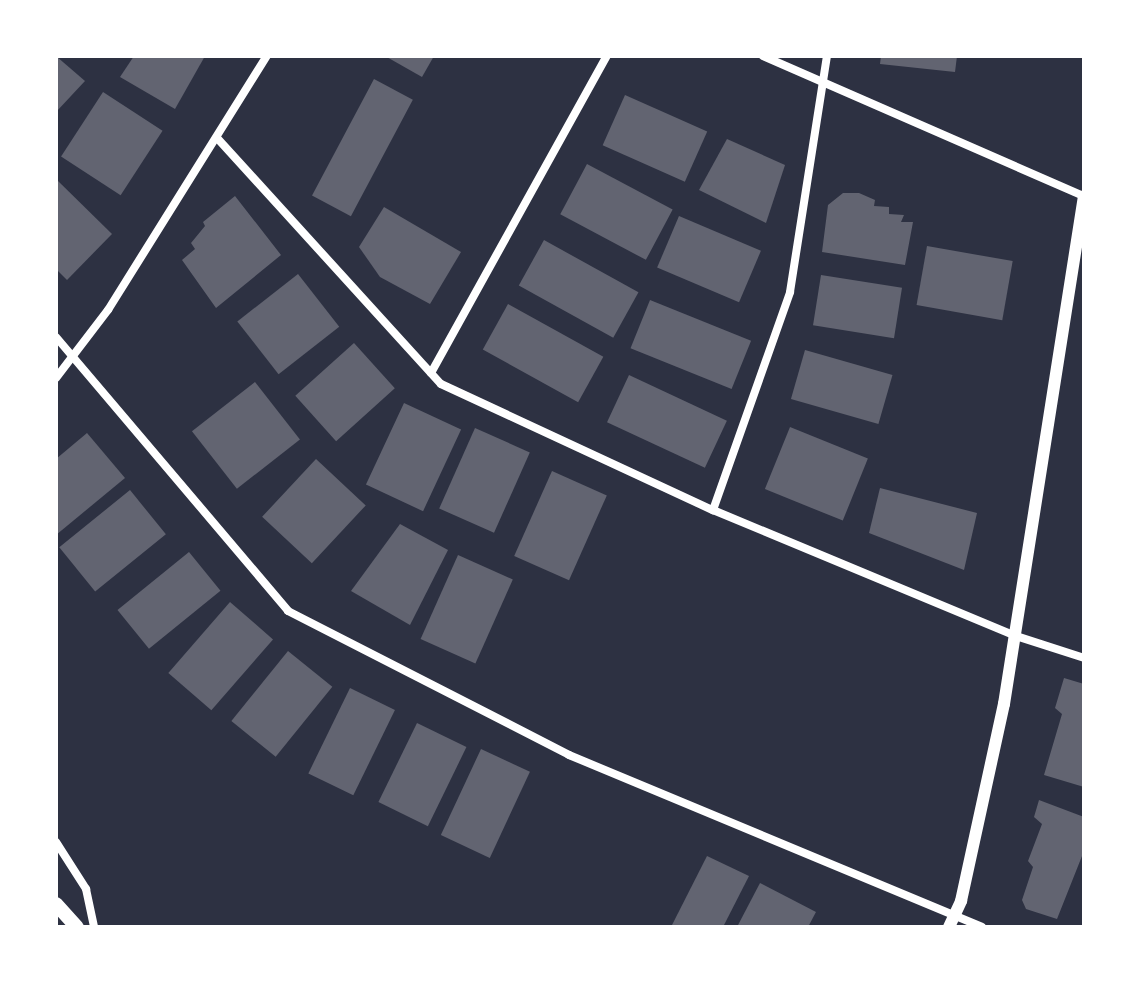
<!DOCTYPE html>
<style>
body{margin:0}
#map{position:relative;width:1140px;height:983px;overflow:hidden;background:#2d3142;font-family:"Source Sans 3",sans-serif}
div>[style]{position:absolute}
.building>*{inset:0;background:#626471;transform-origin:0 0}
.minor>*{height:8px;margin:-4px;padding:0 4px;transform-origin:4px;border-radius:4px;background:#fff}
.tertiary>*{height:12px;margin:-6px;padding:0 6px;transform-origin:6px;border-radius:6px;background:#fff}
.secondary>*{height:14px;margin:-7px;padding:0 7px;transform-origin:7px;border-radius:7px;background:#fff}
span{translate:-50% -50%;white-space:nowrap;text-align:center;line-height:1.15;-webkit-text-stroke:7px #fff;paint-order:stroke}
.frame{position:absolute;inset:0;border:58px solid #fff;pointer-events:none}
</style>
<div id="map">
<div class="building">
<div style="clip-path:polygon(56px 56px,85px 81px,56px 112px)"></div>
<div style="clip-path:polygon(134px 56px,205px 56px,175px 109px,120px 77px)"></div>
<div style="clip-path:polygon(385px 56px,434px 56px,422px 77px)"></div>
<div style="clip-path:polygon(881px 56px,957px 56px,955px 72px,880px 64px)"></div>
<div style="left:374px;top:79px;width:44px;height:132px;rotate:28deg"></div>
<div style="left:103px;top:92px;width:71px;height:77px;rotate:33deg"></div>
<div style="left:625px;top:95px;width:90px;height:55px;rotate:24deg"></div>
<div style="clip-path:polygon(727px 139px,785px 165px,766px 223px,699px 190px)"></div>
<div style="left:587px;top:164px;width:97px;height:57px;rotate:28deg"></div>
<div style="clip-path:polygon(56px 179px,112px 234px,67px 280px,56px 269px)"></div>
<div style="clip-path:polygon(843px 193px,859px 193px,875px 200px,874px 206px,889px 207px,889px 214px,904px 215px,901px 222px,913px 222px,905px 265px,822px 252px,828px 205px)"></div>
<div style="clip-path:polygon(235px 196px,281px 255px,216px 308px,182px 260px,195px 249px,191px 243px,205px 226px,203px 222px)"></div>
<div style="clip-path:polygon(384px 207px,461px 252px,430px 304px,380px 277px,359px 247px)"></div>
<div style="left:679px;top:216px;width:89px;height:56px;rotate:23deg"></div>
<div style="left:544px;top:240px;width:108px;height:52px;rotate:29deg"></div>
<div style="left:927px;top:246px;width:87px;height:60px;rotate:10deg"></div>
<div style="left:298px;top:274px;width:67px;height:77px;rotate:52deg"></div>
<div style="left:821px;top:275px;width:82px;height:51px;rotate:9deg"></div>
<div style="left:650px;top:300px;width:109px;height:52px;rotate:22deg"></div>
<div style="left:508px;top:304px;width:109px;height:52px;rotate:29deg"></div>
<div style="left:354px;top:343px;width:61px;height:79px;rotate:48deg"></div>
<div style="left:805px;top:350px;width:91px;height:51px;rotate:16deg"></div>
<div style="left:629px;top:375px;width:108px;height:52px;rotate:25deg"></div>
<div style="left:255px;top:382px;width:73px;height:80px;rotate:52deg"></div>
<div style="left:404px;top:403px;width:63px;height:90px;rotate:25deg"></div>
<div style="left:790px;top:427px;width:84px;height:67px;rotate:22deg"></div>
<div style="left:475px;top:428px;width:60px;height:88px;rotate:24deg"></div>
<div style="clip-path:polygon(87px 433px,125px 478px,56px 535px,56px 459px)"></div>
<div style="left:316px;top:459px;width:68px;height:79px;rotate:43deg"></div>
<div style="left:552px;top:471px;width:60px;height:93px;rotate:24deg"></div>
<div style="clip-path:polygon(880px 488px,977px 513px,964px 570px,869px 533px)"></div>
<div style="left:130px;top:490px;width:57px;height:91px;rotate:51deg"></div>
<div style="clip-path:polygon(400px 524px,448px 550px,410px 625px,351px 591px)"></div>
<div style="left:189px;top:552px;width:50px;height:92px;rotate:51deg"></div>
<div style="left:458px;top:555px;width:60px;height:92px;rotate:24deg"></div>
<div style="left:230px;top:602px;width:57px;height:94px;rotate:41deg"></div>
<div style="left:288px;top:651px;width:57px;height:90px;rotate:39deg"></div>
<div style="clip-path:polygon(1064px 678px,1084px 684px,1084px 787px,1044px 775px,1062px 714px,1055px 708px)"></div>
<div style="left:350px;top:688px;width:50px;height:95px;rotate:26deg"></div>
<div style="left:417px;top:723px;width:55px;height:88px;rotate:26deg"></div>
<div style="left:481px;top:749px;width:54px;height:95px;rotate:25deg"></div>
<div style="clip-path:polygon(1039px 800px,1084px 817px,1084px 851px,1057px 919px,1026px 909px,1022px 900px,1033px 867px,1028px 861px,1042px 824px,1034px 817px)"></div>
<div style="clip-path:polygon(707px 856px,749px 876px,723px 927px,671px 927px)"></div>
<div style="clip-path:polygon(760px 883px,816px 912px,808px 927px,737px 927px)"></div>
</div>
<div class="minor">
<div style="left:763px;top:56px;width:350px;rotate:23.6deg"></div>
<div style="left:218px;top:139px;width:331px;rotate:47.7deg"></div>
<div style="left:441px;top:384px;width:300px;rotate:24.9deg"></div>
<div style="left:713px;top:510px;width:325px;rotate:22.6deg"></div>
<div style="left:1013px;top:635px;width:75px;rotate:17.9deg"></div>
<div style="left:56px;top:337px;width:359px;rotate:49.7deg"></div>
<div style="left:288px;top:611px;width:316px;rotate:27.1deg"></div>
<div style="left:569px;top:755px;width:447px;rotate:22.6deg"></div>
<div style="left:431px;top:373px;width:363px;rotate:-61deg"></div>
<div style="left:56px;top:378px;width:86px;rotate:-52.6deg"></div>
<div style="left:108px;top:310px;width:300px;rotate:-58deg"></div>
<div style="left:713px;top:510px;width:231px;rotate:-70.5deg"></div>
<div style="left:790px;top:292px;width:239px;rotate:-81.1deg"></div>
<div style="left:56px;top:842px;width:56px;rotate:57.4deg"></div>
<div style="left:86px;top:889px;width:39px;rotate:78deg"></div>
</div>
<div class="tertiary">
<div style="left:949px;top:927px;width:29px;rotate:-65deg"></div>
<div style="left:961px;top:901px;width:202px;rotate:-77.7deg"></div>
<div style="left:1004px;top:704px;width:514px;rotate:-81.05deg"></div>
</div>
<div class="secondary">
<div style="left:56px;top:904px;width:31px;rotate:48deg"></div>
</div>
<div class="frame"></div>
</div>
